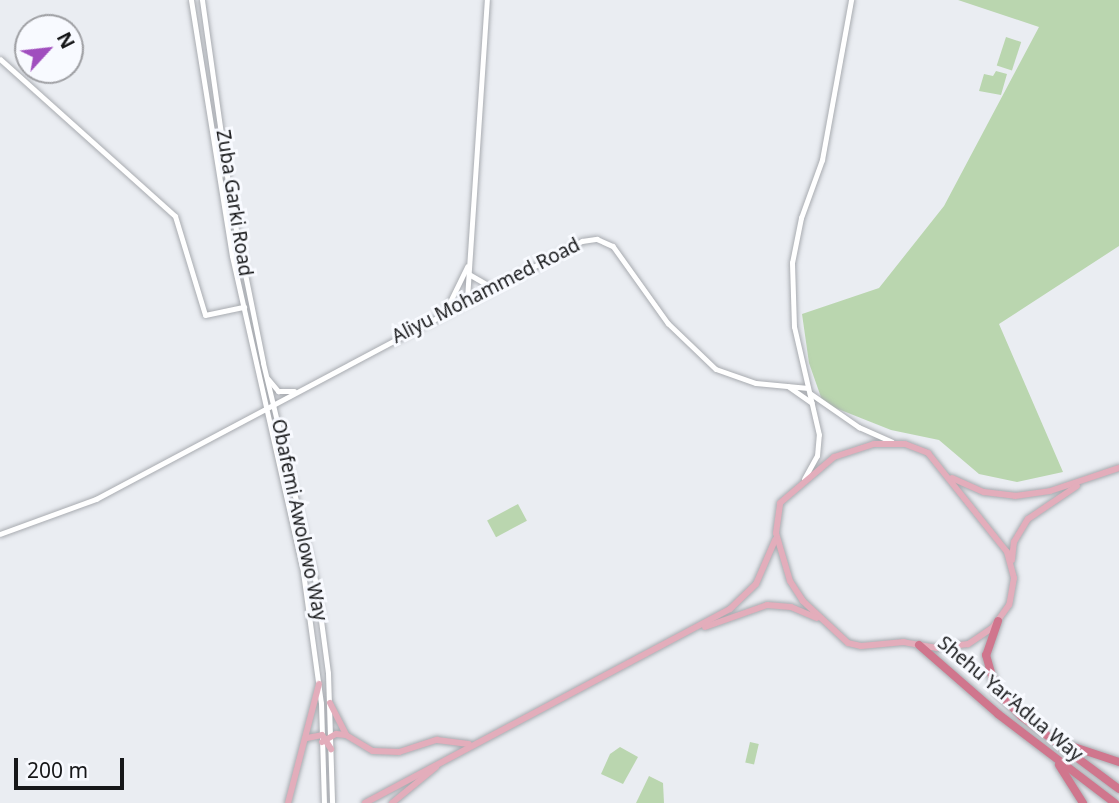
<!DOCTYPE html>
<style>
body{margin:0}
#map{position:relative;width:1119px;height:803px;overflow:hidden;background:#eaedf2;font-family:"Noto Sans",sans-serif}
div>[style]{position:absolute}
.green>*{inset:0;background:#bad6af;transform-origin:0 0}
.roads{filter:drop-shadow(0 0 2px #a8abb0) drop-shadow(0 0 2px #a8abb0)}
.tertiary>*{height:4.5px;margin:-2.25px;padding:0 2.25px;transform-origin:2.25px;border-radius:2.25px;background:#fff}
.secondary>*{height:5px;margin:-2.5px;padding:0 2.5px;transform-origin:2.5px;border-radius:2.5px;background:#fff}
.primary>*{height:6px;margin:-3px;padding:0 3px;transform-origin:3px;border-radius:3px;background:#e3adbb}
.motorway>*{height:8px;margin:-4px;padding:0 4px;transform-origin:4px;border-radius:4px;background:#d0768d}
span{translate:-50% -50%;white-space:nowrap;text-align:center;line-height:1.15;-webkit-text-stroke:6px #f8faff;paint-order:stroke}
.street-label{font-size:19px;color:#161719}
.north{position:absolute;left:14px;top:14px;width:70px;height:70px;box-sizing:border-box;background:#f8faff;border:2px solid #9e9fa3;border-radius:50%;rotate:63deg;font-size:19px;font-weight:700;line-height:28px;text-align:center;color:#161719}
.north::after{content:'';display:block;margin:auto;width:24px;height:32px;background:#a04ebe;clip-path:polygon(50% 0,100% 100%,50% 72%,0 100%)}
.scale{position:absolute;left:14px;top:758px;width:110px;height:32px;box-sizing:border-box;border:4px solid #161719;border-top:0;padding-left:9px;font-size:21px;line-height:24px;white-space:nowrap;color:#161719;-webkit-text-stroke:5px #f8faff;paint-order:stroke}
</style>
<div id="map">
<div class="green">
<div style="clip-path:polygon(958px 0,1119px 0,1119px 246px,999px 324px,1063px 472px,1017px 482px,979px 474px,939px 440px,891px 430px,823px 403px,809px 363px,802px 314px,879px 288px,944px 206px,1039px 27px)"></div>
<div style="left:1006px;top:37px;width:16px;height:30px;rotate:18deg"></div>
<div style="clip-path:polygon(996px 71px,1007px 74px,1001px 95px,979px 91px,984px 74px,993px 76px)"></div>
<div style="left:518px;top:504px;width:19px;height:35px;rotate:62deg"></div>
<div style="left:750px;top:742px;width:9px;height:21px;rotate:13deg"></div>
<div style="clip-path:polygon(620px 747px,638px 757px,623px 784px,601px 774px,610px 754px)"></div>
<div style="clip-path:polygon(649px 776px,663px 783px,664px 803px,636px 803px)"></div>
</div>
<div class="roads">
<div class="tertiary">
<div style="left:469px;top:274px;width:24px;rotate:30deg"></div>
<div style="left:467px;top:299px;width:300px;rotate:-86.2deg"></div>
<div style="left:446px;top:310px;width:48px;rotate:-64deg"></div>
<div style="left:788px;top:386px;width:29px;rotate:35deg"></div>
<div style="left:810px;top:393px;width:60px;rotate:34.8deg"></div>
<div style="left:859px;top:427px;width:36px;rotate:24deg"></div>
<div style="left:804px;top:479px;width:26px;rotate:-61deg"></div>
<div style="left:817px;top:456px;width:21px;rotate:-85deg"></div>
<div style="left:819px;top:435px;width:111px;rotate:-103deg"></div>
<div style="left:794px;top:327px;width:64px;rotate:-91.8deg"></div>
<div style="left:792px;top:263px;width:46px;rotate:-78.7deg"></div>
<div style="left:801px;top:218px;width:62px;rotate:-70.1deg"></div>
<div style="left:822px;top:160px;width:163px;rotate:-79.7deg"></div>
<div style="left:0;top:534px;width:102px;rotate:-20deg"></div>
<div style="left:96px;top:499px;width:550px;rotate:-27.96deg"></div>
<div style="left:582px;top:241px;width:15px;rotate:-8deg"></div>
<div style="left:597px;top:239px;width:17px;rotate:24deg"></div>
<div style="left:613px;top:246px;width:95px;rotate:54.5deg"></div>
<div style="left:668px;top:323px;width:66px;rotate:43.8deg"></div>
<div style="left:716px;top:369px;width:42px;rotate:19.3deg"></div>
<div style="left:756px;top:383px;width:52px;rotate:5.5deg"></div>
</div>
<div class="secondary">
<div style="left:191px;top:0;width:259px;rotate:80.9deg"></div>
<div style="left:232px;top:256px;width:324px;rotate:77.3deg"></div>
<div style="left:303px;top:572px;width:132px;rotate:82.2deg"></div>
<div style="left:321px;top:703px;width:100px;rotate:88.3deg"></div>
<div style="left:202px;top:0;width:212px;rotate:81.9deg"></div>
<div style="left:232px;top:210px;width:156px;rotate:78.5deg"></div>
<div style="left:263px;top:363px;width:226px;rotate:76.5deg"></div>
<div style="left:316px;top:583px;width:91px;rotate:82.4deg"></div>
<div style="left:328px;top:673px;width:130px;rotate:88.2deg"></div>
<div style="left:0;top:59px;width:235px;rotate:41.9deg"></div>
<div style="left:175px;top:216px;width:103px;rotate:73.1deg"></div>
<div style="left:205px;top:315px;width:40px;rotate:-12deg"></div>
<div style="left:268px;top:379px;width:16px;rotate:50deg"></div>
<div style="left:278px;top:391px;width:16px"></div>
</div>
<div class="primary">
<div style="left:874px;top:444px;width:31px"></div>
<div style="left:905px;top:444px;width:25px;rotate:21deg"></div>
<div style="left:928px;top:453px;width:127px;rotate:51.4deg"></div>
<div style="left:1007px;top:552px;width:27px;rotate:75deg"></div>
<div style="left:1014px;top:578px;width:27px;rotate:100deg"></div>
<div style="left:1009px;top:605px;width:29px;rotate:126deg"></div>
<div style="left:992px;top:628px;width:29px;rotate:146deg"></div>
<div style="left:968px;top:644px;width:31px;rotate:173deg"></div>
<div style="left:937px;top:648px;width:34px;rotate:-170deg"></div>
<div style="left:904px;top:642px;width:43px;rotate:174.7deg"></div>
<div style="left:861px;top:646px;width:13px;rotate:-167deg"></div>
<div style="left:848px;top:643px;width:62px;rotate:-137deg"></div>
<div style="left:803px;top:601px;width:24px;rotate:-123deg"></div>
<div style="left:790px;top:581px;width:50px;rotate:-106.3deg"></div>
<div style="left:776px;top:533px;width:30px;rotate:-82deg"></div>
<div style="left:780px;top:503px;width:71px;rotate:-40.4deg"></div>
<div style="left:834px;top:457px;width:42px;rotate:-18deg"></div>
<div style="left:952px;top:478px;width:35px;rotate:24deg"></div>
<div style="left:984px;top:492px;width:31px;rotate:7deg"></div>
<div style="left:1015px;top:496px;width:35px;rotate:-8deg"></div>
<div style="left:1050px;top:491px;width:73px;rotate:-18.4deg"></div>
<div style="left:1012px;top:560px;width:18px;rotate:-84deg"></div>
<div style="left:1014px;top:542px;width:27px;rotate:-59deg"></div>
<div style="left:1028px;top:519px;width:59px;rotate:-34deg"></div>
<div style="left:705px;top:627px;width:66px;rotate:-19.5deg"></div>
<div style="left:767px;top:605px;width:24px;rotate:5deg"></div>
<div style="left:791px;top:607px;width:28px;rotate:23deg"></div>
<div style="left:330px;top:703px;width:36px;rotate:63deg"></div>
<div style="left:346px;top:735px;width:31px;rotate:31deg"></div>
<div style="left:373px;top:751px;width:26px;rotate:2deg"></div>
<div style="left:399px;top:752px;width:40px;rotate:-18deg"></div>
<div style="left:437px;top:740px;width:32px;rotate:7deg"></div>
<div style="left:307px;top:738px;width:15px;rotate:-11deg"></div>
<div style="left:322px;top:735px;width:17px;rotate:57deg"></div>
<div style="left:322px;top:742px;width:16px;rotate:-30deg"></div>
<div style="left:336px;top:734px;width:10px;rotate:6deg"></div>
<div style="left:288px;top:803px;width:123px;rotate:-75.4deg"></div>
<div style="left:365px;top:803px;width:413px;rotate:-28deg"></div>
<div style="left:730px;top:609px;width:36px;rotate:-44deg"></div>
<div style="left:756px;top:584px;width:48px;rotate:-66.6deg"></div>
<div style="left:392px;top:803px;width:57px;rotate:-39.3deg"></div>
</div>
<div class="motorway">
<div style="left:998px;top:621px;width:36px;rotate:109deg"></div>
<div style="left:986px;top:655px;width:37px;rotate:74deg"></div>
<div style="left:996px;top:691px;width:35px;rotate:45deg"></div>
<div style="left:1021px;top:716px;width:122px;rotate:36.7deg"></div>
<div style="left:919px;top:645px;width:105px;rotate:41.1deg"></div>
<div style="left:998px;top:714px;width:147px;rotate:37.3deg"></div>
<div style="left:1065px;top:744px;width:57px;rotate:18.4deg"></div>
<div style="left:1059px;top:765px;width:45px;rotate:57.7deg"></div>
</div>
</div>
<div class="street-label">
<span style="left:234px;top:203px;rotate:81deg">Zuba Garki Road</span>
<span style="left:486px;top:291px;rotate:-27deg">Aliyu Mohammed Road</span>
<span style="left:299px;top:520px;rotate:78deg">Obafemi Awolowo Way</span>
<span style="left:1010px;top:699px;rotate:40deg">Shehu Yar'Adua Way</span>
</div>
<div class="north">N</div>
<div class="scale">200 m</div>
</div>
